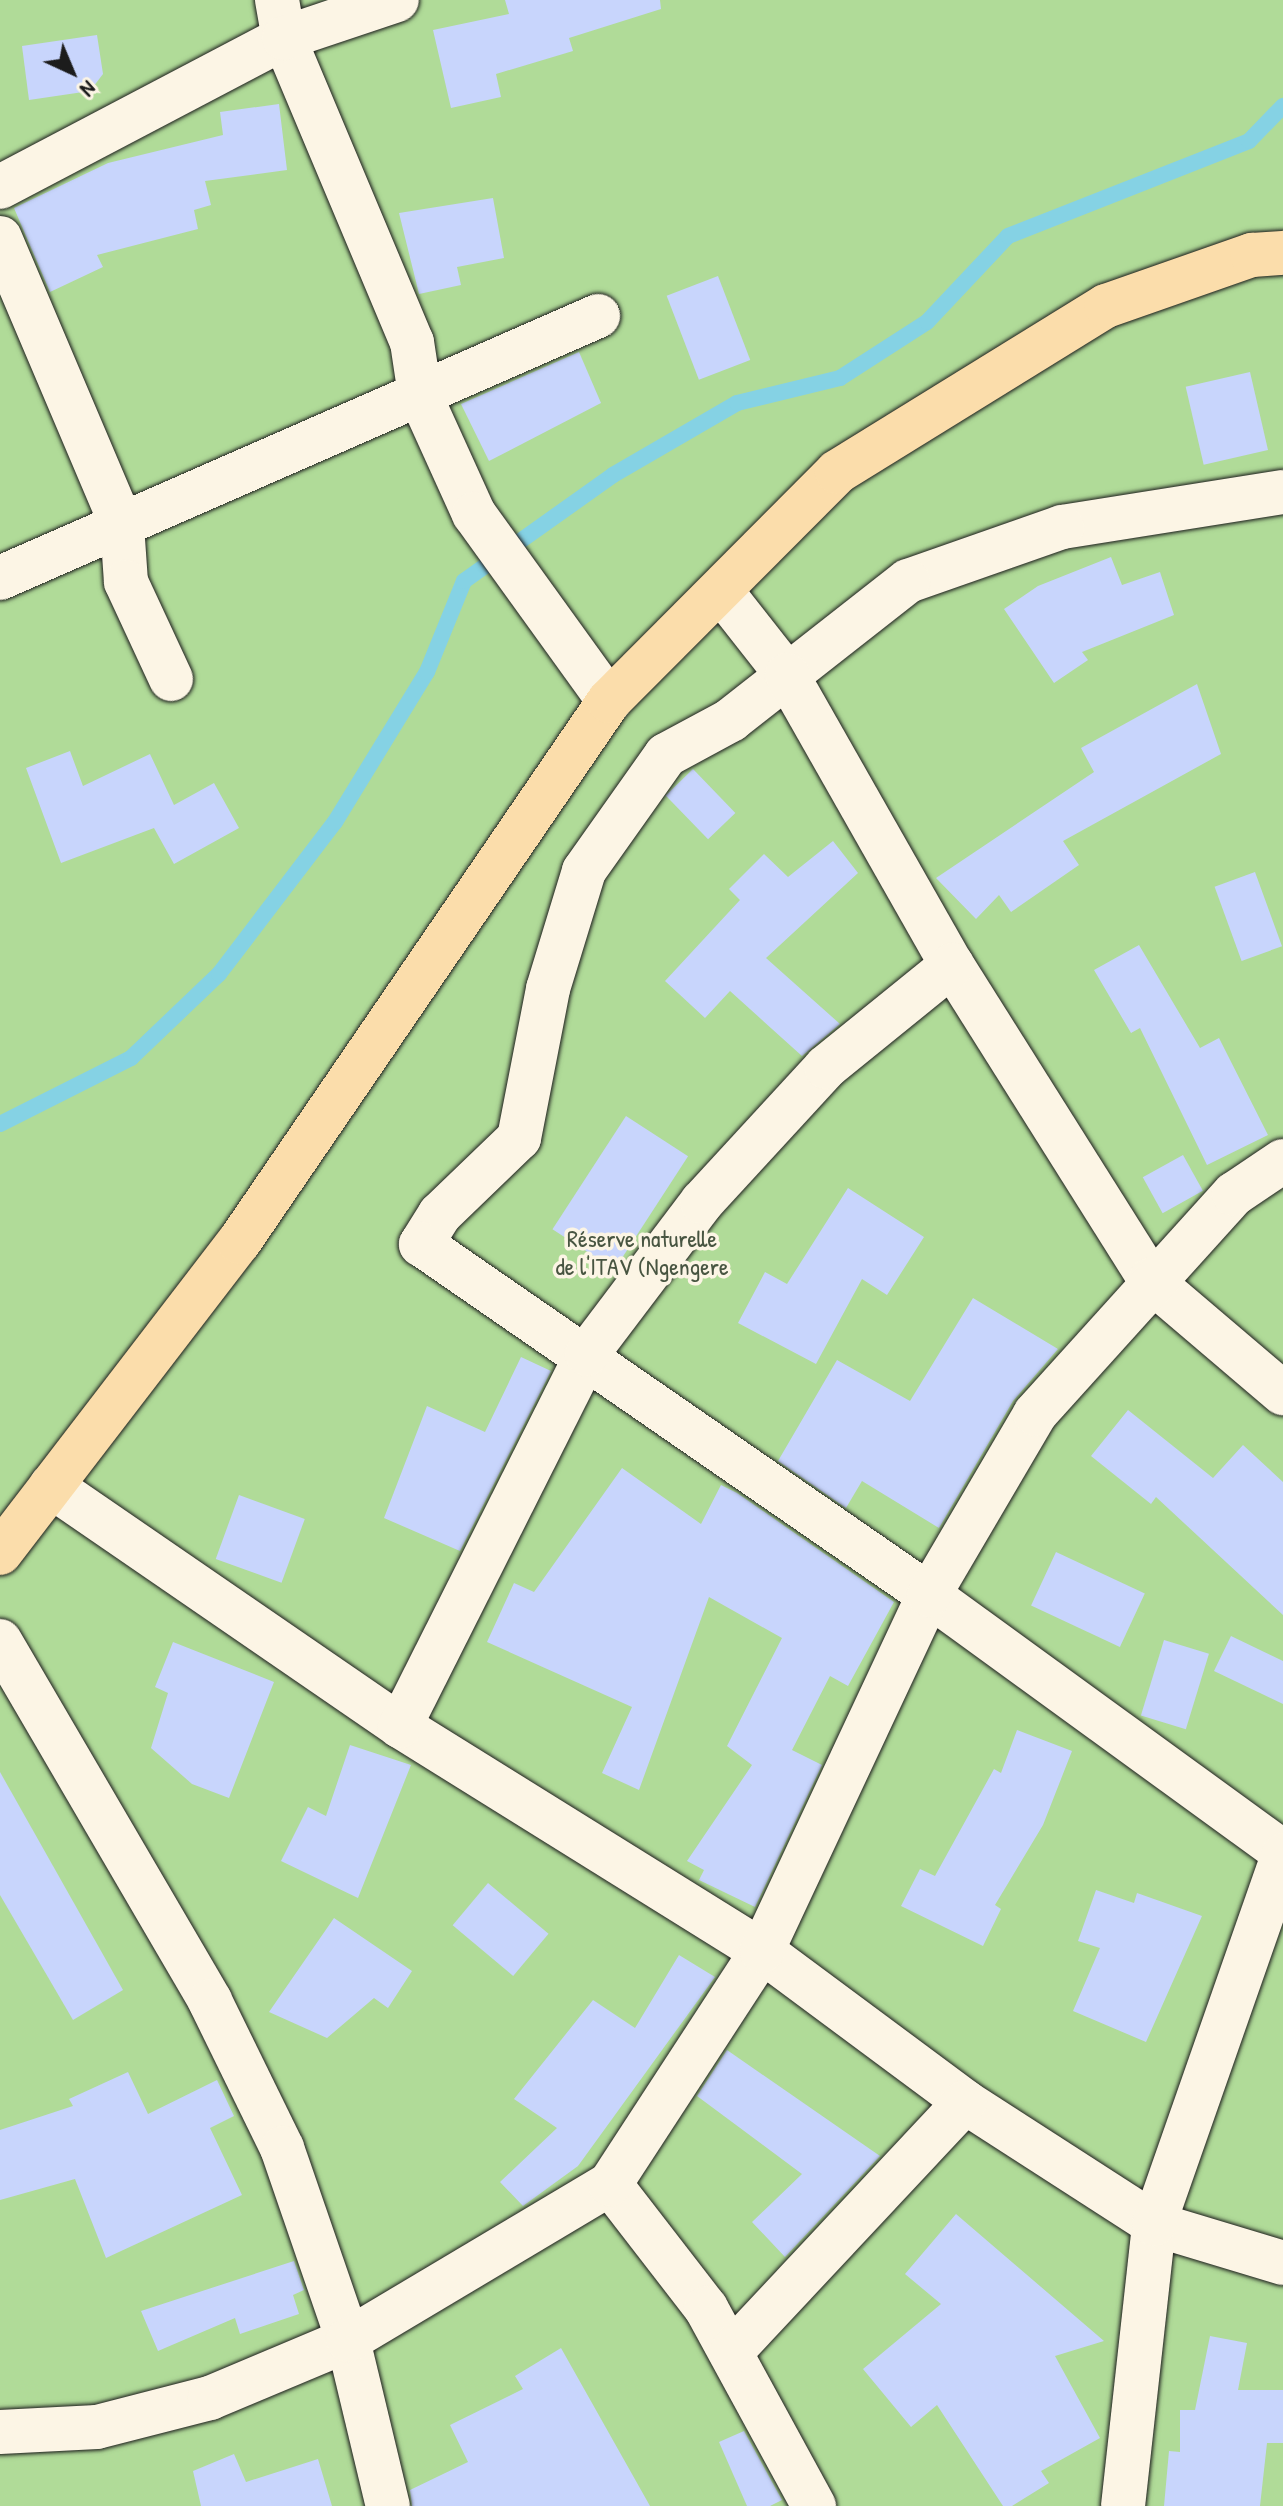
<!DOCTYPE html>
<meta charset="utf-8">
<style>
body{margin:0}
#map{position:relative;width:1283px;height:2506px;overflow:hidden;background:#ecebec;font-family:"Patrick Hand",sans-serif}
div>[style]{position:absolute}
.green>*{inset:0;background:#b0db98;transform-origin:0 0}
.stream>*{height:16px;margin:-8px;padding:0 8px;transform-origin:8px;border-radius:8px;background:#85d2e4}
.building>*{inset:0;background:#c8d5fc;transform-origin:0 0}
.roads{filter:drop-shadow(0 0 2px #1c1c1c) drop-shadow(0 0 2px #1c1c1c)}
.minor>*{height:44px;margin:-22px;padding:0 22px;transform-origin:22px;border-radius:22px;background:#fcf5e5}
.highway>*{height:44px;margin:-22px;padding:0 22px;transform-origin:22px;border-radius:22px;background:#fbddab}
span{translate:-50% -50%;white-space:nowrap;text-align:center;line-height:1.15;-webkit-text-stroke:7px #fcf5e5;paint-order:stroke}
.park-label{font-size:24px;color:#485541}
.north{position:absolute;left:32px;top:32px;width:80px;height:80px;-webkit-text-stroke:6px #fcf5e5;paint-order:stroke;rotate:136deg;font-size:22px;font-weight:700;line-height:32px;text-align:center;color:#1c1c1c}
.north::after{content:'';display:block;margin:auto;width:28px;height:36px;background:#1c1c1c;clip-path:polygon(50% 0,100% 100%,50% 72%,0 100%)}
</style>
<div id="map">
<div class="green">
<div style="left:0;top:0;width:1283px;height:2506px"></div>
</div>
<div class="stream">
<div style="left:0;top:1124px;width:147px;rotate:-26.7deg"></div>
<div style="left:131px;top:1058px;width:122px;rotate:-43.7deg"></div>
<div style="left:219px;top:974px;width:191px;rotate:-52.7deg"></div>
<div style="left:335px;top:822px;width:176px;rotate:-58.5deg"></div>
<div style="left:427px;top:672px;width:98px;rotate:-67.9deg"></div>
<div style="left:464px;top:581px;width:183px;rotate:-35.4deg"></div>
<div style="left:613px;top:475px;width:143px;rotate:-30.1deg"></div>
<div style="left:737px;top:403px;width:106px;rotate:-13.6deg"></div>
<div style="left:840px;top:378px;width:103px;rotate:-32.8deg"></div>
<div style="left:927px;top:322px;width:118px;rotate:-46.7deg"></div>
<div style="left:1008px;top:236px;width:259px;rotate:-21.5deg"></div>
<div style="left:1249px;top:141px;width:49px;rotate:-45.8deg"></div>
</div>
<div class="building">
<div style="clip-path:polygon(505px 0,660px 0,661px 9px,569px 38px,573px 51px,496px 74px,501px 97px,451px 108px,433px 30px,509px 14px)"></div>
<div style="clip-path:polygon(97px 35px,103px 74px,90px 91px,29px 100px,22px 46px)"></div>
<div style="clip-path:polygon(279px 104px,287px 170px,205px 181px,211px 205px,194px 210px,198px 229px,97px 255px,103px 267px,50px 292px,14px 208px,108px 163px,223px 135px,220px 112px)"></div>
<div style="clip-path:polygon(493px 198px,504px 258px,457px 267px,461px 285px,419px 294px,399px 213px)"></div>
<div style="left:718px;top:276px;width:90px;height:55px;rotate:69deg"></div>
<div style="clip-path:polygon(579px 352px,601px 403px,489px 461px,461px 404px)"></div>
<div style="left:1250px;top:372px;width:80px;height:66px;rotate:77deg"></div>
<div style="clip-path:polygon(1111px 557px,1122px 585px,1160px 572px,1174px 615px,1082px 652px,1088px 660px,1054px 683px,1004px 609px,1038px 586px)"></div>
<div style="clip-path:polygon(1197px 684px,1221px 754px,1063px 841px,1079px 865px,1011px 912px,999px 895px,976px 919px,936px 878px,1094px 772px,1081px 748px)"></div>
<div style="clip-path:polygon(70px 751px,83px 786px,150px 754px,174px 805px,214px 783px,239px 828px,174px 864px,154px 828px,61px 863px,26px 768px)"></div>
<div style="left:693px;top:769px;width:61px;height:38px;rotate:46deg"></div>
<div style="clip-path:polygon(833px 841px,858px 873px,766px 958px,840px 1024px,802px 1056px,730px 991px,705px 1018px,665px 981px,740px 900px,729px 889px,764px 854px,788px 877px)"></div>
<div style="left:1255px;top:872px;width:79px;height:43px;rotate:70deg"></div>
<div style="clip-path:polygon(1139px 945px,1200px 1048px,1219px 1038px,1268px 1135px,1207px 1165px,1140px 1028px,1131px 1033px,1094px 970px)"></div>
<div style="left:626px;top:1116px;width:74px;height:135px;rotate:33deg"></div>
<div style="left:1183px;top:1155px;width:41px;height:46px;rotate:61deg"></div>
<div style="clip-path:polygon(848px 1188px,924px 1237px,887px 1295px,862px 1279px,816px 1364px,738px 1323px,765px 1272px,787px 1284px)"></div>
<div style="clip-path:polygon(973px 1298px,1058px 1349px,1013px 1401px,939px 1528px,862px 1481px,846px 1508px,778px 1461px,837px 1360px,910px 1401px)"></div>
<div style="clip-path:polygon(521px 1357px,551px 1371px,460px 1551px,384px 1518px,427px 1406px,485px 1432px)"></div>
<div style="clip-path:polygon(1128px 1410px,1213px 1478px,1243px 1445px,1283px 1482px,1283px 1615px,1156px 1497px,1151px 1504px,1091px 1456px)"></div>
<div style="clip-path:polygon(622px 1468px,701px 1524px,721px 1485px,737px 1493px,894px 1602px,848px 1686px,830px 1676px,792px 1750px,822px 1765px,755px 1907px,699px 1880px,704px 1870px,687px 1861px,752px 1765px,727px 1746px,782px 1638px,709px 1597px,639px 1790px,602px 1773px,632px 1707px,487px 1642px,514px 1583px,534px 1592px)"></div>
<div style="left:239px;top:1495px;width:70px;height:68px;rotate:20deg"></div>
<div style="left:1056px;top:1552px;width:98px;height:59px;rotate:25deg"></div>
<div style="clip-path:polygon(1231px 1636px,1283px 1661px,1283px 1704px,1214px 1671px)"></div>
<div style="left:1164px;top:1640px;width:47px;height:79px;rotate:17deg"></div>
<div style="clip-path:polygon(173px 1642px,274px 1682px,229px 1798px,192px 1784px,151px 1748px,168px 1693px,155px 1687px)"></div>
<div style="clip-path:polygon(1017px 1730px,1072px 1751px,1043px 1825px,995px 1905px,1001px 1909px,983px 1946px,901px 1906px,920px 1869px,935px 1876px,994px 1769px,1001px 1773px)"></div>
<div style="clip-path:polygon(350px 1745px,411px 1765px,358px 1898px,281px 1861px,308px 1807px,326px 1816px)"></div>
<div style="clip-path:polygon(0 1772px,123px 1990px,73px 2020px,0 1895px)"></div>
<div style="left:488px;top:1883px;width:79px;height:55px;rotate:40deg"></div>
<div style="clip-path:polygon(1096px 1890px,1134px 1903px,1137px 1893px,1202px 1916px,1146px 2042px,1073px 2011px,1100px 1948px,1078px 1941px)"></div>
<div style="clip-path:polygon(334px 1918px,412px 1971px,388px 2008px,374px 1998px,327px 2038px,269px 2012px)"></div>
<div style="clip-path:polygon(679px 1955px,715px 1977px,578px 2166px,523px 2206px,500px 2182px,557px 2128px,514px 2099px,593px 2000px,635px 2028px)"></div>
<div style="clip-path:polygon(727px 2050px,880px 2156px,785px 2257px,752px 2222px,802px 2174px,697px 2096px)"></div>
<div style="clip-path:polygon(128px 2072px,148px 2114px,217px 2080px,234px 2116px,210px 2128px,242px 2195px,106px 2258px,75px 2179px,0 2200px,0 2130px,73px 2106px,69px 2099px)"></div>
<div style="clip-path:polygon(956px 2214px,1104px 2341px,1055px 2356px,1100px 2438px,1041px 2471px,1049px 2483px,1012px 2506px,1003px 2506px,937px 2405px,911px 2427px,863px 2369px,941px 2304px,905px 2274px)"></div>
<div style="clip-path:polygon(294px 2261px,304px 2290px,293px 2295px,299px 2314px,240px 2334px,235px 2318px,158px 2351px,141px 2311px)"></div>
<div style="clip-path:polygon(1210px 2336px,1247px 2343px,1238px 2390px,1283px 2390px,1283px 2443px,1267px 2443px,1260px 2506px,1164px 2506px,1169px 2451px,1180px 2452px,1180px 2410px,1195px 2410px)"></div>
<div style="clip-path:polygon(561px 2348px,650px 2506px,412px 2506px,410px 2490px,468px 2462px,450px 2425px,523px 2389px,515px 2376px)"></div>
<div style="clip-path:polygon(744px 2431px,782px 2500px,770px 2506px,747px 2506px,719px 2442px)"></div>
<div style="clip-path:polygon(234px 2454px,246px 2482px,318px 2459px,332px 2506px,201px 2506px,193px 2471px)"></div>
</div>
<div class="roads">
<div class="minor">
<div style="left:277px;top:0;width:39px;rotate:80deg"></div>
<div style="left:284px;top:38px;width:330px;rotate:67.2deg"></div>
<div style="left:412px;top:342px;width:54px;rotate:81.4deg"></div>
<div style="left:420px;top:395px;width:131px;rotate:65.6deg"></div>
<div style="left:474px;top:514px;width:231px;rotate:54.2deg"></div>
<div style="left:0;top:187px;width:321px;rotate:-27.7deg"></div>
<div style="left:284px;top:38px;width:119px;rotate:-18.6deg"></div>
<div style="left:0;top:238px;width:312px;rotate:67deg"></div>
<div style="left:122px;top:525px;width:57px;rotate:86deg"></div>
<div style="left:126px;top:582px;width:107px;rotate:65.1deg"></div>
<div style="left:1283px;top:492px;width:224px;rotate:171deg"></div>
<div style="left:1062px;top:527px;width:163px;rotate:160.7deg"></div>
<div style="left:908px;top:581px;width:225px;rotate:141.9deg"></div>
<div style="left:731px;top:720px;width:74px;rotate:151.7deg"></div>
<div style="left:666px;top:755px;width:142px;rotate:125.3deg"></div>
<div style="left:584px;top:871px;width:123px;rotate:107deg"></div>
<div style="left:548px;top:989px;width:152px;rotate:101deg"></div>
<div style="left:519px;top:1138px;width:110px;rotate:136.1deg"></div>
<div style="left:440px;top:1214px;width:36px;rotate:122deg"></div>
<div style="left:421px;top:1244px;width:617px;rotate:34.64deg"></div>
<div style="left:929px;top:1595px;width:437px;rotate:36deg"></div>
<div style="left:0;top:578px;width:653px;rotate:-23.66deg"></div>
<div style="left:721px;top:591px;width:107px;rotate:51.8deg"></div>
<div style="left:787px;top:675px;width:334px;rotate:60.4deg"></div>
<div style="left:952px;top:965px;width:372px;rotate:57.8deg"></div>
<div style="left:1150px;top:1280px;width:175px;rotate:40.4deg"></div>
<div style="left:51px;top:1486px;width:424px;rotate:34.5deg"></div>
<div style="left:400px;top:1726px;width:426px;rotate:31.9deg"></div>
<div style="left:762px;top:1951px;width:253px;rotate:36.6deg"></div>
<div style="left:965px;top:2102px;width:225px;rotate:32.8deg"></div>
<div style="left:1154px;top:2224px;width:135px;rotate:16.8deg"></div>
<div style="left:0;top:1641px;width:417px;rotate:59.7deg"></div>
<div style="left:210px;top:2001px;width:164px;rotate:63.9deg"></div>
<div style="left:282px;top:2148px;width:203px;rotate:71deg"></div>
<div style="left:348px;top:2340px;width:171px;rotate:76.5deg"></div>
<div style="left:400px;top:1726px;width:416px;rotate:-63.3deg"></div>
<div style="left:587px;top:1354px;width:191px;rotate:-52.9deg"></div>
<div style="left:702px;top:1202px;width:183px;rotate:-47.4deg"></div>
<div style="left:826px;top:1067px;width:162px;rotate:-39deg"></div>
<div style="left:610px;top:2184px;width:157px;rotate:52.3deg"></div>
<div style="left:706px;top:2308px;width:226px;rotate:61.4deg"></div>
<div style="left:731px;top:2352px;width:342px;rotate:-46.9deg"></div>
<div style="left:0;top:2432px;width:97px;rotate:-3deg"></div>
<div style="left:97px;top:2427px;width:117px;rotate:-14.4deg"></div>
<div style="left:210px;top:2398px;width:150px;rotate:-22.8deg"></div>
<div style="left:348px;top:2340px;width:305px;rotate:-30.8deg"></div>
<div style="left:610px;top:2184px;width:278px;rotate:-56.9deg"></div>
<div style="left:762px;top:1951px;width:393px;rotate:-64.9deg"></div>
<div style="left:929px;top:1595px;width:210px;rotate:-59.6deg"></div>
<div style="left:1035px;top:1414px;width:297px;rotate:-47.9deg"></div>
<div style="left:1234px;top:1194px;width:59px;rotate:-34deg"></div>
<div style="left:1123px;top:2506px;width:284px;rotate:-83.7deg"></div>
<div style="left:1154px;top:2224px;width:391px;rotate:-70.7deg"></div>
</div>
<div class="highway">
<div style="left:0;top:1553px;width:392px;rotate:-52.5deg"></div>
<div style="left:239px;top:1242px;width:655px;rotate:-55.63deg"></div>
<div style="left:609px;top:701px;width:323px;rotate:-45.1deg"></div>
<div style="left:837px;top:472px;width:316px;rotate:-31.7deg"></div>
<div style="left:1106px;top:306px;width:155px;rotate:-19.3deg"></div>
<div style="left:1252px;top:255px;width:31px;rotate:-4deg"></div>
</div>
</div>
<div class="park-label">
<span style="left:642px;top:1253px">Réserve naturelle<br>de l'ITAV (Ngengere</span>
</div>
<div class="north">N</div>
</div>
